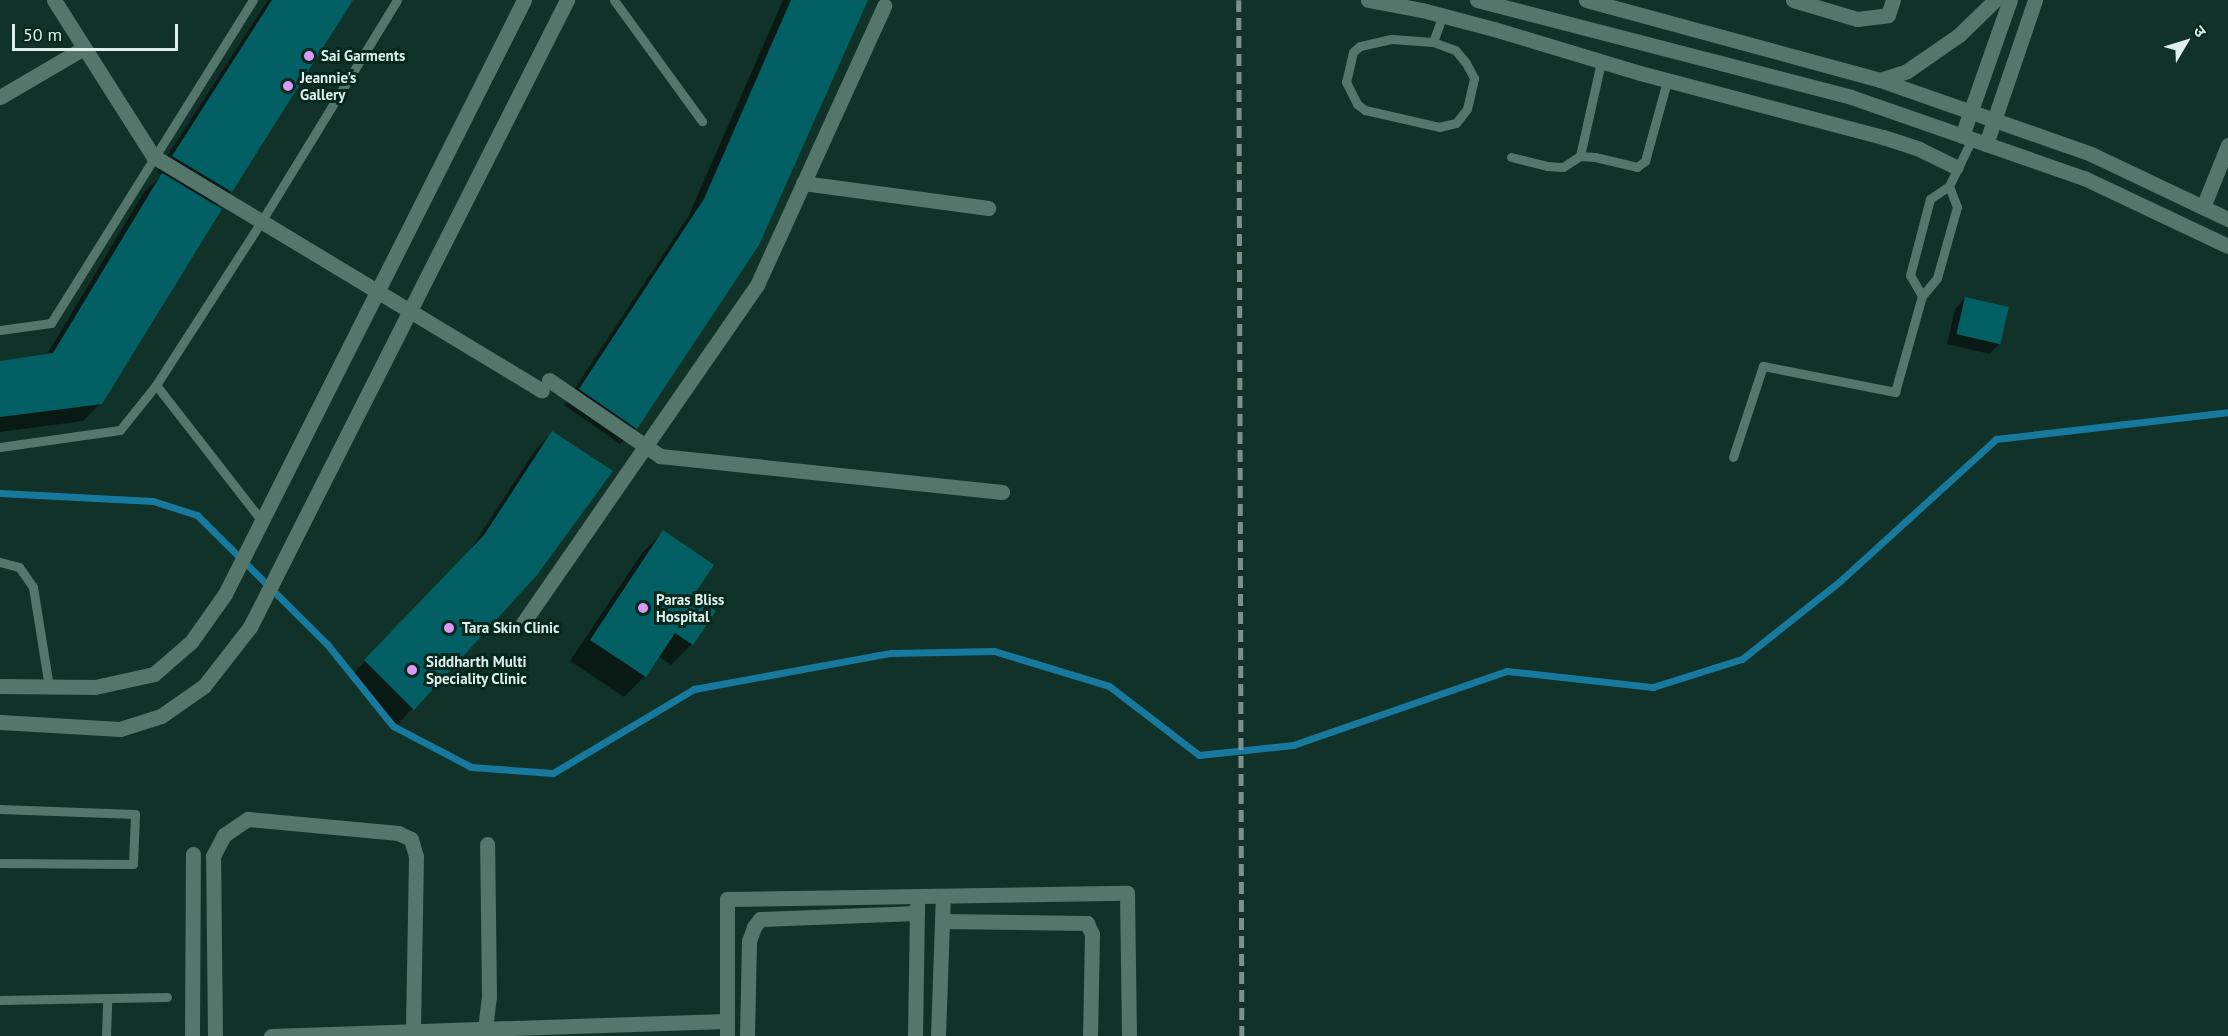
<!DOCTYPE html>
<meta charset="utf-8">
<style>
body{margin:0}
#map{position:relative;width:2228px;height:1036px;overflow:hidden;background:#113229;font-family:"PT Sans","Noto Sans Devanagari",sans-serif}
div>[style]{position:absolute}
.shadow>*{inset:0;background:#0007}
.stream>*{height:7px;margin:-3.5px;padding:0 3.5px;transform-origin:3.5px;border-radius:3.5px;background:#17799d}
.building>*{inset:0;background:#026065;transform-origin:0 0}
.service>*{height:9px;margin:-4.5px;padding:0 4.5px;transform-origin:4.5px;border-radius:4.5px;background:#54766b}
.minor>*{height:15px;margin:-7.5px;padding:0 7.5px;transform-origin:7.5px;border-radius:7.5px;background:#54766b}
.tertiary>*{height:15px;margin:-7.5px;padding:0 7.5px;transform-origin:7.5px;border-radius:7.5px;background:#54766b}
.rail>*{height:4.5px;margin-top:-2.25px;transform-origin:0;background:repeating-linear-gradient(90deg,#79928b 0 12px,transparent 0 18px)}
.dots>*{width:16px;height:16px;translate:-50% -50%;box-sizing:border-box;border:3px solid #06281f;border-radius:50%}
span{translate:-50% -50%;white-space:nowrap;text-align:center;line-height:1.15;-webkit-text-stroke:6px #06281f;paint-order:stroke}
.poi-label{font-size:15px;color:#def0ea;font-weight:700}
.left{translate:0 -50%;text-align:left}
.north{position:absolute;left:2156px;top:12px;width:60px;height:60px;-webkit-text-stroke:4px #06281f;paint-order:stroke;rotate:52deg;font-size:16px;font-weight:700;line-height:24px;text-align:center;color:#def0ea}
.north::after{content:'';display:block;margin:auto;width:21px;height:27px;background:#def0ea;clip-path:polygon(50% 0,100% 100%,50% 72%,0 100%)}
.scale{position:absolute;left:12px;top:24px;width:166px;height:27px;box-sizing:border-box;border:3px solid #def0ea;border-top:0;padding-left:8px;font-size:18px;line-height:21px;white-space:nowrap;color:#def0ea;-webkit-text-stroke:4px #06281f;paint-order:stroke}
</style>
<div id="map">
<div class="shadow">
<div style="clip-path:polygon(268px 0,350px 0,231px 191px,215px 207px,101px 403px,83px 421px,0 432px,0 362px,46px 356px,144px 192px,162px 175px,157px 172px)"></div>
<div style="clip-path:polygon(783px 0,866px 0,636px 428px,620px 444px,564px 405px,688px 217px)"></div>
<div style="clip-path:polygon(1965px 298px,2000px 343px,1990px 354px,1947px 344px,1955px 309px)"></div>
<div style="clip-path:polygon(552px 433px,536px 574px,397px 725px,350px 677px,468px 553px,536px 449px)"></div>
<div style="clip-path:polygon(663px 532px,692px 644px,671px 665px,658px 656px,645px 676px,624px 697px,570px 661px,642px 553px)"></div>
</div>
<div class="stream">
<div style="left:0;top:493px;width:153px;rotate:3deg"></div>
<div style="left:153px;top:501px;width:46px;rotate:17.7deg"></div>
<div style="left:197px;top:515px;width:183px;rotate:44.8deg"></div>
<div style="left:327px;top:644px;width:105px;rotate:51.2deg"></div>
<div style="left:393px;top:726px;width:88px;rotate:27.7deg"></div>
<div style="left:471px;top:767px;width:82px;rotate:4.2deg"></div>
<div style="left:553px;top:773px;width:164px;rotate:-30.8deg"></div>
<div style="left:694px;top:689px;width:200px;rotate:-10.4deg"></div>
<div style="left:891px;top:653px;width:103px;rotate:-1.1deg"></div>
<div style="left:994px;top:651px;width:120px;rotate:16.9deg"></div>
<div style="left:1109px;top:686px;width:113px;rotate:37.5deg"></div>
<div style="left:1199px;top:755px;width:95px;rotate:-6.1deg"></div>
<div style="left:1293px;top:745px;width:226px;rotate:-19.1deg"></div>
<div style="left:1507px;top:671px;width:147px;rotate:6.3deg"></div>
<div style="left:1653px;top:687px;width:93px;rotate:-17.5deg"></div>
<div style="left:1742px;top:659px;width:125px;rotate:-38.5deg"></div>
<div style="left:1840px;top:581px;width:211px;rotate:-42.3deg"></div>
<div style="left:1996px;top:439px;width:234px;rotate:-6.6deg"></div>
</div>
<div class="building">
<div style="clip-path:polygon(272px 0,353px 0,232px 192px,172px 156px)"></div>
<div style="clip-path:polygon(791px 0,868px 0,759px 245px,637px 429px,579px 389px,704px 199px)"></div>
<div style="clip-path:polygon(162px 173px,222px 209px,102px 404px,0 417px,0 361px,53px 353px)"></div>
<div style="left:1965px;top:297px;width:45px;height:38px;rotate:13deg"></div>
<div style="clip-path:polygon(552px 431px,613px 471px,537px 575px,414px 710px,364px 660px,484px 535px)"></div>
<div style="clip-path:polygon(663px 530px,714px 565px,693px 596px,716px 611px,693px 645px,675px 633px,646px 677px,590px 640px)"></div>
</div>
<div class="service">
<div style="left:614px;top:0;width:150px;rotate:54deg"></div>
<div style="left:1433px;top:42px;width:42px;rotate:-175.9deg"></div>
<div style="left:1391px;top:39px;width:32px;rotate:167deg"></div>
<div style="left:1360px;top:46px;width:9px;rotate:139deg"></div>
<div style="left:1353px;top:52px;width:31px;rotate:103deg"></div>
<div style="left:1346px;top:82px;width:25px;rotate:63deg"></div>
<div style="left:1357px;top:104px;width:10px;rotate:37deg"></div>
<div style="left:1365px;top:110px;width:76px;rotate:12.9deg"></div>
<div style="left:1439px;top:127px;width:17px;rotate:-13deg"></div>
<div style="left:1456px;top:123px;width:18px;rotate:-52deg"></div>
<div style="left:1467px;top:109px;width:32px;rotate:-77deg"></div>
<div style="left:1474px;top:78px;width:17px;rotate:-118deg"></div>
<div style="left:1466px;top:63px;width:17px;rotate:-130deg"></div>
<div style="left:1455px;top:50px;width:23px;rotate:-160deg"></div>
<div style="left:1433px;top:42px;width:29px;rotate:-70deg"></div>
<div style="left:1580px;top:156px;width:96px;rotate:-77.4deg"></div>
<div style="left:1511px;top:157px;width:37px;rotate:14deg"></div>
<div style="left:1547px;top:166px;width:16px;rotate:4deg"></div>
<div style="left:1563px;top:167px;width:20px;rotate:-33deg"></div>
<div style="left:1580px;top:156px;width:15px;rotate:4deg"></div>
<div style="left:1595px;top:157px;width:43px;rotate:13.4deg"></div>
<div style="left:1637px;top:167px;width:10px;rotate:-37deg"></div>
<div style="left:1645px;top:161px;width:83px;rotate:-74.6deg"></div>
<div style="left:1949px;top:186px;width:23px;rotate:146deg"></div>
<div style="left:1930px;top:199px;width:79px;rotate:104.7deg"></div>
<div style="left:1910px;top:275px;width:24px;rotate:60deg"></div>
<div style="left:1922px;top:296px;width:23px;rotate:-50deg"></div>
<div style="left:1937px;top:278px;width:74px;rotate:-74.3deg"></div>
<div style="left:1957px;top:207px;width:22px;rotate:-111deg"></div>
<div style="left:1949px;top:186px;width:52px;rotate:-63.9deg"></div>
<div style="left:0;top:330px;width:51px;rotate:-7.8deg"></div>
<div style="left:51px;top:323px;width:381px;rotate:-58deg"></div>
<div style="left:156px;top:385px;width:172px;rotate:52.1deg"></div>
<div style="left:0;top:447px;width:121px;rotate:-8.1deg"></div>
<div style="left:120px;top:430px;width:58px;rotate:-51.3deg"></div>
<div style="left:156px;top:385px;width:194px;rotate:-57.2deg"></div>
<div style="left:261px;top:222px;width:260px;rotate:-58.5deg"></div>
<div style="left:1733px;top:457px;width:96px;rotate:-71.8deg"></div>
<div style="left:1763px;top:366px;width:135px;rotate:11.1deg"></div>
<div style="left:1895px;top:392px;width:100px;rotate:-74.3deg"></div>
<div style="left:0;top:562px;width:20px;rotate:15deg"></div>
<div style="left:19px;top:567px;width:24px;rotate:55deg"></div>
<div style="left:33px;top:587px;width:101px;rotate:80.9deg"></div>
<div style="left:0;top:809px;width:135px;rotate:2.1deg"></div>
<div style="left:135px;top:814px;width:50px;rotate:92.3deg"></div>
<div style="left:133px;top:864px;width:133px;rotate:-179.6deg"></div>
<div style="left:0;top:1000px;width:167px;rotate:-1deg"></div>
<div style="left:106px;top:1036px;width:38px;rotate:-88deg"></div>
</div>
<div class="minor">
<div style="left:54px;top:0;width:185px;rotate:57.6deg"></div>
<div style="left:153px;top:156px;width:454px;rotate:31.1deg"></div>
<div style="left:1368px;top:0;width:55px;rotate:10.5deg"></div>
<div style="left:1422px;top:10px;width:74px;rotate:14.8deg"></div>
<div style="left:1494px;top:29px;width:152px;rotate:16.8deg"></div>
<div style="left:1640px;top:73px;width:251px;rotate:14.8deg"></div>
<div style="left:1883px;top:137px;width:38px;rotate:18deg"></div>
<div style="left:1919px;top:149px;width:41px;rotate:25.9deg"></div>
<div style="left:1793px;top:0;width:67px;rotate:16.5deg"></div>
<div style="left:1857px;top:19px;width:31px;rotate:-7deg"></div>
<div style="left:1888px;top:15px;width:16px;rotate:-72deg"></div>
<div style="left:0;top:97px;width:97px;rotate:-30.3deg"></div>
<div style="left:803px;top:183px;width:187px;rotate:7.7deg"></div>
<div style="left:2203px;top:207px;width:67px;rotate:-68deg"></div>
<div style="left:549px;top:380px;width:135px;rotate:34.4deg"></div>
<div style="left:660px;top:456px;width:344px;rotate:6deg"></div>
<div style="left:523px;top:623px;width:411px;rotate:-55.3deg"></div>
<div style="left:757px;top:285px;width:307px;rotate:-65.5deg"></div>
<div style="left:942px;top:921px;width:145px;rotate:0.8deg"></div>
<div style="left:1087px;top:923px;width:12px;rotate:66deg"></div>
<div style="left:1092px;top:934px;width:102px;rotate:91.1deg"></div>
<div style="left:485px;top:1029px;width:32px;rotate:-83deg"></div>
<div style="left:489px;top:997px;width:153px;rotate:-90.7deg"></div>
<div style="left:192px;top:1036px;width:182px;rotate:-89.7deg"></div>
<div style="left:215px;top:1036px;width:180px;rotate:-90.6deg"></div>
<div style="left:213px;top:856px;width:24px;rotate:-62deg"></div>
<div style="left:224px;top:835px;width:29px;rotate:-34deg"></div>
<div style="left:248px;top:819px;width:151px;rotate:5.3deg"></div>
<div style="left:398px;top:833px;width:14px;rotate:25deg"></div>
<div style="left:411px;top:839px;width:18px;rotate:74deg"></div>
<div style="left:416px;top:856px;width:175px;rotate:91deg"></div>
<div style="left:271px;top:1036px;width:456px;rotate:-1.9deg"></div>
<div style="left:727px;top:1036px;width:137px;rotate:-90deg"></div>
<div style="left:727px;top:899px;width:400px;rotate:-0.9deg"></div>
<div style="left:1127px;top:893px;width:143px;rotate:89.2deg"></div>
<div style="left:747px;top:1036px;width:95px;rotate:-88.8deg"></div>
<div style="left:749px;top:941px;width:15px;rotate:-70deg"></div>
<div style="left:754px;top:927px;width:10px;rotate:-53deg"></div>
<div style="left:760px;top:919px;width:157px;rotate:-2.2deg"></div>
<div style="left:915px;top:1036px;width:131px;rotate:-89.1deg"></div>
<div style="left:938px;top:1036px;width:140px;rotate:-88deg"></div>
</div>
<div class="tertiary">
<div style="left:1477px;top:0;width:386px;rotate:14.5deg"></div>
<div style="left:1851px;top:97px;width:247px;rotate:19.2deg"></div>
<div style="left:2084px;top:178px;width:159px;rotate:25.3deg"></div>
<div style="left:1586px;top:0;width:305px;rotate:15.2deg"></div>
<div style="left:1880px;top:80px;width:224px;rotate:19.3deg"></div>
<div style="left:2091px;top:154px;width:152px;rotate:25.4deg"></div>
<div style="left:1880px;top:80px;width:28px;rotate:-18deg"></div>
<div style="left:1907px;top:71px;width:63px;rotate:-34.7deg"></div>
<div style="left:1959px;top:35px;width:50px;rotate:-44.2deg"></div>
<div style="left:1962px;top:136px;width:144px;rotate:-70.6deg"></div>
<div style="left:1986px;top:144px;width:152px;rotate:-71.2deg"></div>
<div style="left:0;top:686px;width:95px;rotate:0.6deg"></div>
<div style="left:95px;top:687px;width:60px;rotate:-12.4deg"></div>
<div style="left:154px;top:674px;width:49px;rotate:-40.9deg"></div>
<div style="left:191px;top:642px;width:59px;rotate:-54.7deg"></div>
<div style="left:225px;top:594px;width:665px;rotate:-63.28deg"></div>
<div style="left:0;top:722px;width:120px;rotate:3.3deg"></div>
<div style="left:120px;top:729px;width:43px;rotate:-17.6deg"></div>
<div style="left:161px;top:716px;width:52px;rotate:-34.9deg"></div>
<div style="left:204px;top:686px;width:75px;rotate:-52.1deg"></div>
<div style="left:250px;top:627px;width:703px;rotate:-63.18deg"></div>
</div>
<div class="rail">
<div style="left:1239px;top:0;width:1036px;rotate:89.83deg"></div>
</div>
<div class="dots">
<div style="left:309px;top:56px;background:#d99af7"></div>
<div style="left:288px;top:86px;background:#d99af7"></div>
<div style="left:643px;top:608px;background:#d99af7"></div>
<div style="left:449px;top:628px;background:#d99af7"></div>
<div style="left:412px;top:670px;background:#d99af7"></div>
</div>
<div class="poi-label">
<span class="left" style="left:321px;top:56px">Sai Garments</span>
<span class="left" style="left:300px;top:86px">Jeannie's<br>Gallery</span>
<span class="left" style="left:656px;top:608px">Paras Bliss<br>Hospital</span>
<span class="left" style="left:462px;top:628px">Tara Skin Clinic</span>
<span class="left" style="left:426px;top:670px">Siddharth Multi<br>Speciality Clinic</span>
</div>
<div class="north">उ</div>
<div class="scale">50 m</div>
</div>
